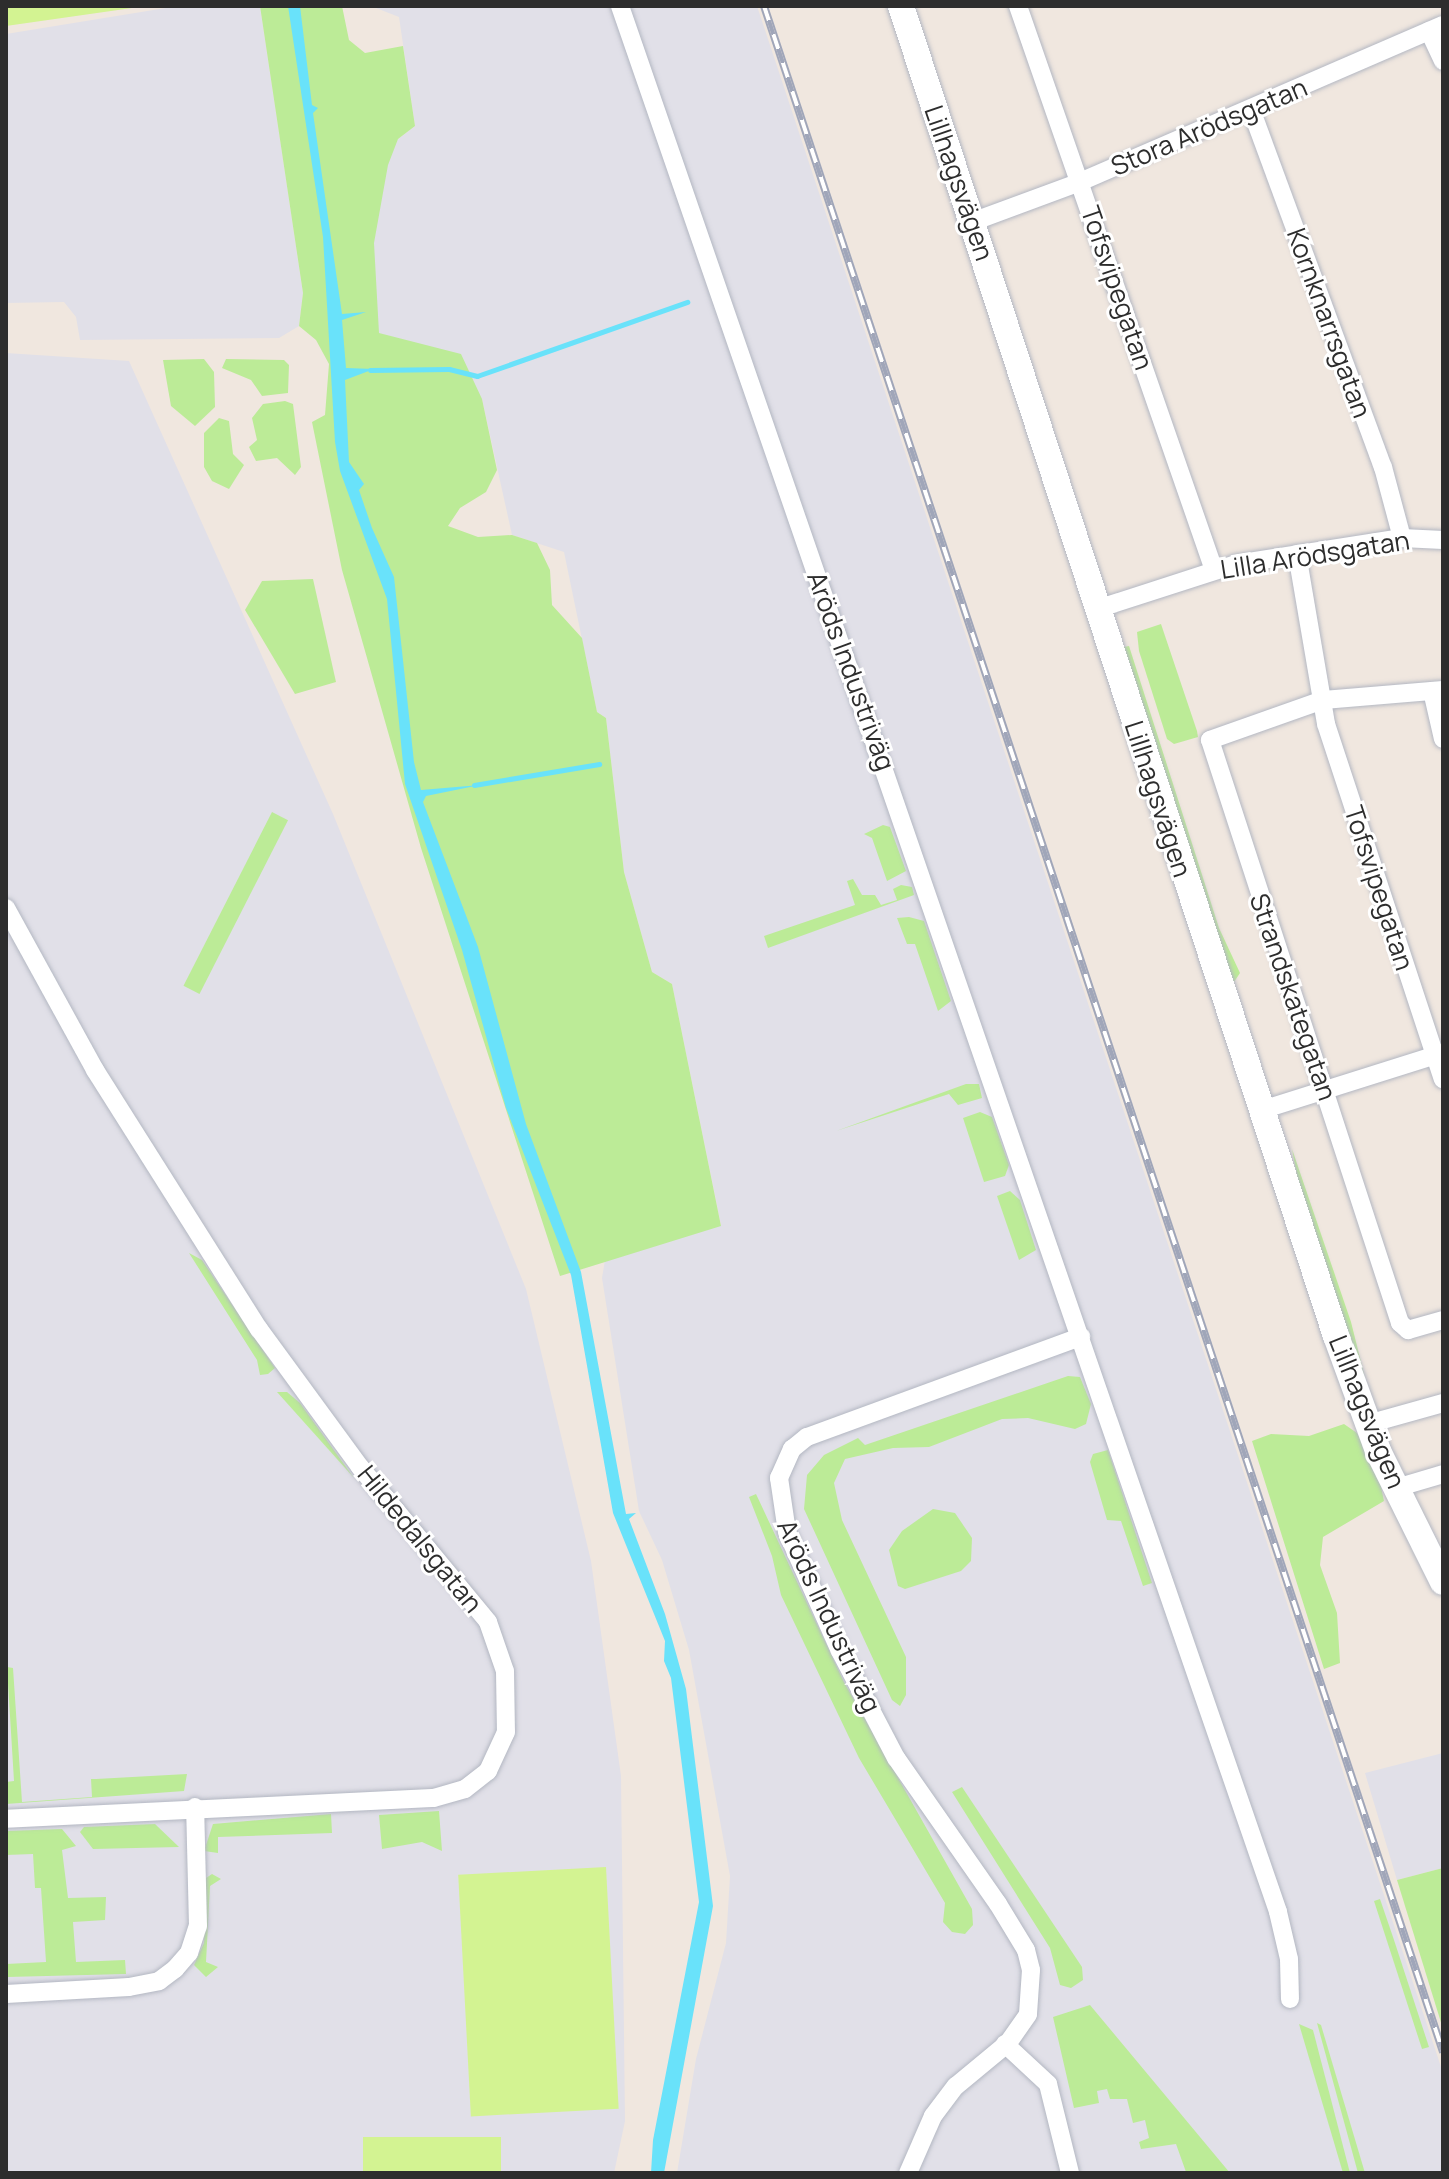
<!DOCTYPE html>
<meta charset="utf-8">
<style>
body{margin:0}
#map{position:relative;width:1449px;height:2179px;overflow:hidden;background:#f0e7df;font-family:Manrope,sans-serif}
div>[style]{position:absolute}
.industrial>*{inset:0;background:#e1e0e8}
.green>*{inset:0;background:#bceb97;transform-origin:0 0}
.pitch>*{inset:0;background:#d3f392;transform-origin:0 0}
.water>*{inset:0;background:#69e2fa}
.stream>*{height:5px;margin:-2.5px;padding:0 2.5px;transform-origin:2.5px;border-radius:2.5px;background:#69e2fa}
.roads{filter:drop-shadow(0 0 2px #b3b7c2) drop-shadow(0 0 2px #b3b7c2)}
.street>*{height:18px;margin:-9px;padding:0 9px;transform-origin:9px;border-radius:9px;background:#fff}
.secondary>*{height:26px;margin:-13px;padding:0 13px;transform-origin:13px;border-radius:13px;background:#fff}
.rail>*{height:8px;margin-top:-4px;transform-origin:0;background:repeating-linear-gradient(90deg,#fff 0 15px,#a0a6b9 0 30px);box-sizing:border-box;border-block:2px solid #a0a6b9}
span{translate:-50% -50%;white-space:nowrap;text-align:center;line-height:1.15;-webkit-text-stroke:6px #fff;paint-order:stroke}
.street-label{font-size:26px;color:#2d2d2d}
.frame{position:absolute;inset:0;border:8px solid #2d2d2d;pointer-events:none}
</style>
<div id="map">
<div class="industrial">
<div style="clip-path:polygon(178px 6px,260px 6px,303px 293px,299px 326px,279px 338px,80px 340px,76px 317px,64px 302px,6px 303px,6px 34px)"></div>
<div style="clip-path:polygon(371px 6px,757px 6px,1443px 2073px,1443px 2173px,677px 2173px,696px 2059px,726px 1943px,730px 1876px,689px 1650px,662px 1560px,639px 1511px,602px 1278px,605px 1260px,721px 1225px,672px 984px,652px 972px,624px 872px,606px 718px,597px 712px,564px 552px,512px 535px,482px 399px,367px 377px,368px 183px,398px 139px,415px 126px,399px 17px)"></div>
<div style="clip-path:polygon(6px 353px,129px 361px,333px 814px,526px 1289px,591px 1561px,621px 1776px,625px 2121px,614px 2173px,6px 2173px)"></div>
<div style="clip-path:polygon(1443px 1753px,1443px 1868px,1397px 1880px,1365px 1773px)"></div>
</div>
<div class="green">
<div style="clip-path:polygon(260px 6px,342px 6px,349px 40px,365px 53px,403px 46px,415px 126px,398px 139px,388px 165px,374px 243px,379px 333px,461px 354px,482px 399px,497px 470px,486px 492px,460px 508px,448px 526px,478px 537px,512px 535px,537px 543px,550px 570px,552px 605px,582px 638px,597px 712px,606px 718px,624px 872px,652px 972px,672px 984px,721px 1226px,560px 1276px,421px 848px,342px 570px,312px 422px,325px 415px,329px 364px,316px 340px,299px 326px,303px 293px)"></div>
<div style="clip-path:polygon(204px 359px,214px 372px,215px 407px,195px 426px,171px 406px,163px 360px)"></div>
<div style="clip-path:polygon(226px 359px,284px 360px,289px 365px,288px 393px,262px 396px,251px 380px,222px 368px)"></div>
<div style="clip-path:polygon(285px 401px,293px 404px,301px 467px,295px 475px,277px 458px,256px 461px,249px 447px,257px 440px,252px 418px,263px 404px)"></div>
<div style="clip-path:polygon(219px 418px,229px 421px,233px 454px,244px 465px,229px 489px,212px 481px,204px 467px,204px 433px)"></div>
<div style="clip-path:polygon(313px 579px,336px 682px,295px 694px,245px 610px,262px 581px)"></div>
<div style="clip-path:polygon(1161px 624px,1197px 731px,1198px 737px,1174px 744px,1167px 739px,1139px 651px,1137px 632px)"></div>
<div style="clip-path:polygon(1129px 646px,1219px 928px,1240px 973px,1234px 982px,1219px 952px,1119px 648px)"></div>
<div style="left:272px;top:812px;width:18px;height:195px;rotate:27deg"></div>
<div style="clip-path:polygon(883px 825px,890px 827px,906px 871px,887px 881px,872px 838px,864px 834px)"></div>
<div style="clip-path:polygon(853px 879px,862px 895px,875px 895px,881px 905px,897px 900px,893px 889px,901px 885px,912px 887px,914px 895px,768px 948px,764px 936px,855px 905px,847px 881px)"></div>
<div style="clip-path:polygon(909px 917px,924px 921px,951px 1001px,938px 1011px,915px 944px,907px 944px,897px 918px)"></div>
<div style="clip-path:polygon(966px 1084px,979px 1084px,982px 1098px,958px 1105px,949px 1094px,836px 1131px)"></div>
<div style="clip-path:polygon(980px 1112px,992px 1117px,1009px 1165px,1005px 1176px,984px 1182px,963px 1118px)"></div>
<div style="clip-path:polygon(1292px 1149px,1351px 1322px,1370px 1398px,1297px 1177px)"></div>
<div style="clip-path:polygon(1010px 1191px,1020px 1200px,1036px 1250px,1019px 1260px,997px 1196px)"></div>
<div style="clip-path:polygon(189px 1253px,202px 1260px,275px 1368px,268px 1374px,260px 1375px,257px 1360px)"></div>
<div style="clip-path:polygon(1068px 1376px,1080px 1377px,1091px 1404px,1086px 1424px,1075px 1429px,1028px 1418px,1002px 1419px,929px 1447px,893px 1448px,845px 1459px,834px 1483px,842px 1520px,906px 1657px,906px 1695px,900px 1706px,892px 1700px,804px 1509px,807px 1475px,824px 1455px,858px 1438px,865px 1445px)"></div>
<div style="clip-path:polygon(277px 1392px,287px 1392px,300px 1403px,354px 1478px)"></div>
<div style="clip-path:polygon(1344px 1424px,1357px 1433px,1377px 1467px,1384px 1501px,1323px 1537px,1320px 1565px,1337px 1613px,1340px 1663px,1324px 1669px,1252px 1441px,1271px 1434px,1309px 1436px)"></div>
<div style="clip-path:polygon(1108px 1450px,1152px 1583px,1143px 1586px,1121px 1521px,1107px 1520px,1090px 1462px,1093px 1454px)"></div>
<div style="clip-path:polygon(756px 1494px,844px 1682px,972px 1909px,973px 1925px,965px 1934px,952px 1932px,943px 1922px,945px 1903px,859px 1758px,781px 1595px,772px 1556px,749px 1497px)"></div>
<div style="clip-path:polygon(933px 1509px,955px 1513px,972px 1538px,971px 1561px,961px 1571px,905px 1589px,898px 1586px,889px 1550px,902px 1531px)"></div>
<div style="clip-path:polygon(7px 1667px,13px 1668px,22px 1802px,92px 1797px,91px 1779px,96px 1779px,187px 1774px,184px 1791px,6px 1804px,6px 1782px,14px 1781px)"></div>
<div style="clip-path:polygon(962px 1787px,1082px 1967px,1083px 1980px,1071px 1988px,1060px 1985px,1050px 1948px,952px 1792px)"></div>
<div style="clip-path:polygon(439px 1811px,442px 1851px,422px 1842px,382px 1849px,379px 1815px)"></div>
<div style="clip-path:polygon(331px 1814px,332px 1833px,218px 1837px,218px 1853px,204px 1851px,213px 1824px)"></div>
<div style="clip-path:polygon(155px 1824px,179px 1847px,93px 1849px,80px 1832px,84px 1827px)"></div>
<div style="clip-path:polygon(62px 1829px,76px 1846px,62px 1850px,68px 1898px,106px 1897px,105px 1920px,73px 1922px,76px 1962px,125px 1960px,126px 1974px,7px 1977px,6px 1964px,46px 1962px,41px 1888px,35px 1888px,33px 1854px,6px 1855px,6px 1831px)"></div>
<div style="clip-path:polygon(1443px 1868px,1443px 2029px,1397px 1880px)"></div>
<div style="clip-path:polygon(212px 1874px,221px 1879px,210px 1886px,206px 1962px,218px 1967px,206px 1977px,194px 1965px,204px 1943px,206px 1878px)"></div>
<div style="clip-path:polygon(1380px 1899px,1394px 1940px,1429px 2047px,1422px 2049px,1374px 1901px)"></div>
<div style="clip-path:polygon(1090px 2005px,1230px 2173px,1186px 2172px,1176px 2144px,1141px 2149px,1139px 2142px,1149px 2138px,1145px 2120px,1133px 2123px,1127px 2099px,1110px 2099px,1107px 2089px,1097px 2091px,1099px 2103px,1074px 2108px,1053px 2017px)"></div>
<div style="clip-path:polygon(1317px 2023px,1321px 2025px,1365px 2173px,1358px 2173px)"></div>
<div style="clip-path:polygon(1299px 2024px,1313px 2030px,1350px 2173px,1343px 2173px)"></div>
</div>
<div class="pitch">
<div style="clip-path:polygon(6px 6px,146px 6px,6px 26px)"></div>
<div style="left:606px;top:1867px;width:242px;height:148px;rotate:87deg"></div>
<div style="left:363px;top:2137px;width:138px;height:36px"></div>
</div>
<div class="water">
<div style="clip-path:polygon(288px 6px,300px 6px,312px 105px,318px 108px,313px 113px,342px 314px,366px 312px,342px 320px,346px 368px,374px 369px,345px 380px,349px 462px,364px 484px,359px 490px,372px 528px,394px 577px,414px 762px,421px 790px,480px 785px,426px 796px,423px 802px,478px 947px,526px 1124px,581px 1272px,626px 1514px,636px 1513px,629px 1519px,665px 1614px,686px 1689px,713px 1906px,664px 2173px,651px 2173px,653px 2140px,699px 1902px,671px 1678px,664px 1661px,665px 1641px,613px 1513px,571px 1275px,506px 1108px,462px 950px,405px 784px,387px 599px,340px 471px,335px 442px,323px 237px)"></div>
</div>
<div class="stream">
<div style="left:370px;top:370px;width:79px;rotate:-0.7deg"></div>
<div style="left:449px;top:369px;width:29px;rotate:14deg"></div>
<div style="left:477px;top:376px;width:223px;rotate:-19.4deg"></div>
<div style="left:474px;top:785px;width:127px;rotate:-9.5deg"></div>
</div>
<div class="roads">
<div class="street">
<div style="left:620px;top:6px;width:2016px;rotate:70.95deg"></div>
<div style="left:1278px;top:1912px;width:48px;rotate:76.8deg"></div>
<div style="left:1289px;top:1959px;width:40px;rotate:88.6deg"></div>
<div style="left:1018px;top:6px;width:597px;rotate:70.84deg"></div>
<div style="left:1429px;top:31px;width:33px;rotate:65deg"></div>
<div style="left:1251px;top:109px;width:382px;rotate:69.8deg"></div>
<div style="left:1383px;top:467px;width:73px;rotate:75deg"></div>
<div style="left:972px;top:222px;width:115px;rotate:-20.3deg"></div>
<div style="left:1080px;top:182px;width:395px;rotate:-23.4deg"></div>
<div style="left:1297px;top:554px;width:172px;rotate:80.3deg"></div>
<div style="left:1326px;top:724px;width:374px;rotate:71.8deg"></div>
<div style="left:1097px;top:609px;width:146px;rotate:-17.9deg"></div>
<div style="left:1236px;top:564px;width:168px;rotate:-8.9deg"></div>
<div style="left:1402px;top:538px;width:41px;rotate:2.8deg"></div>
<div style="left:1443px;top:690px;width:120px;rotate:175.2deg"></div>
<div style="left:1323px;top:700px;width:120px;rotate:160.5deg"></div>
<div style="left:1210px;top:740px;width:613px;rotate:71.95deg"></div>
<div style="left:1400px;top:1323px;width:11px;rotate:41deg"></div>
<div style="left:1408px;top:1330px;width:36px;rotate:-16deg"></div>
<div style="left:1432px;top:691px;width:49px;rotate:77.1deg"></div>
<div style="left:6px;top:908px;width:185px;rotate:61.2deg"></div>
<div style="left:95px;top:1070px;width:307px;rotate:57.7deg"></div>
<div style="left:259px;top:1329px;width:171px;rotate:53.8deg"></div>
<div style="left:360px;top:1467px;width:201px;rotate:50.4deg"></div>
<div style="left:488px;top:1622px;width:52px;rotate:70.9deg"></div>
<div style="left:505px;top:1671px;width:61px;rotate:89.1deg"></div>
<div style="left:506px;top:1732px;width:43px;rotate:114.8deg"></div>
<div style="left:488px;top:1771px;width:29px;rotate:142deg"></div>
<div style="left:465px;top:1789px;width:33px;rotate:164deg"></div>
<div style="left:433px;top:1798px;width:428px;rotate:177.2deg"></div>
<div style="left:1265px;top:1109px;width:187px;rotate:-17.5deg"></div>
<div style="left:1368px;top:1424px;width:78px;rotate:-15.6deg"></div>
<div style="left:1396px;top:1488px;width:49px;rotate:-16.6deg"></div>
<div style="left:6px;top:1994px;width:123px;rotate:-3.3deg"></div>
<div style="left:129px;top:1987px;width:31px;rotate:-11deg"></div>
<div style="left:159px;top:1981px;width:20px;rotate:-37deg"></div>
<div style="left:175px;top:1969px;width:21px;rotate:-49deg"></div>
<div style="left:189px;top:1953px;width:28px;rotate:-72deg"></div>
<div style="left:198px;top:1926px;width:119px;rotate:-91.4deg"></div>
<div style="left:1005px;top:2044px;width:59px;rotate:42.9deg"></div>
<div style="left:1048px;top:2084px;width:92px;rotate:76.1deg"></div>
<div style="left:908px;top:2173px;width:62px;rotate:-66.3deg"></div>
<div style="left:933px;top:2116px;width:38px;rotate:-53deg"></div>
<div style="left:956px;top:2086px;width:67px;rotate:-39.6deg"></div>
<div style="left:1008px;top:2043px;width:35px;rotate:-55deg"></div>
<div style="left:1028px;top:2014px;width:44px;rotate:-86.1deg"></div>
<div style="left:1031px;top:1970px;width:21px;rotate:-104deg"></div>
<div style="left:1026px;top:1950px;width:54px;rotate:-121.3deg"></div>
<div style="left:998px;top:1904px;width:178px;rotate:-124.9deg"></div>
<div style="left:896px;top:1758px;width:121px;rotate:-117.6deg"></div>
<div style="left:840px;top:1651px;width:130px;rotate:-114deg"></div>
<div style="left:787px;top:1532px;width:55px;rotate:-98.4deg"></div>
<div style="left:779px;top:1478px;width:32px;rotate:-66deg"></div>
<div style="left:792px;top:1449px;width:19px;rotate:-39deg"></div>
<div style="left:807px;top:1437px;width:292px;rotate:-20.1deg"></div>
</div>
<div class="secondary">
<div style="left:901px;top:6px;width:1399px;rotate:71.89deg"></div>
<div style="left:1336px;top:1336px;width:122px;rotate:69.9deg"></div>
<div style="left:1378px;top:1451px;width:146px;rotate:63.6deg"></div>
</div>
</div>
<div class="rail">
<div style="left:764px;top:6px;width:2156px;rotate:71.64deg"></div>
</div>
<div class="street-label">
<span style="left:1209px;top:127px;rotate:-23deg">Stora Arödsgatan</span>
<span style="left:959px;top:183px;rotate:71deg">Lillhagsvägen</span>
<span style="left:1117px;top:288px;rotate:71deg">Tofsvipegatan</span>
<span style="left:1329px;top:323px;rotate:70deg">Kornknarrsgatan</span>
<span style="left:1315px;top:555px;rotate:-9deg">Lilla Arödsgatan</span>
<span style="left:851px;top:671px;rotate:70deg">Aröds Industriväg</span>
<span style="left:1158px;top:799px;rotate:72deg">Lillhagsvägen</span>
<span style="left:1379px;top:888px;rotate:72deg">Tofsvipegatan</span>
<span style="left:1293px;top:997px;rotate:71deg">Strandskategatan</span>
<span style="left:1367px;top:1412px;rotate:68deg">Lillhagsvägen</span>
<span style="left:420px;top:1539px;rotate:51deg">Hildedalsgatan</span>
<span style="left:829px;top:1616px;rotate:65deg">Aröds Industriväg</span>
</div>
<div class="frame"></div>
</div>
